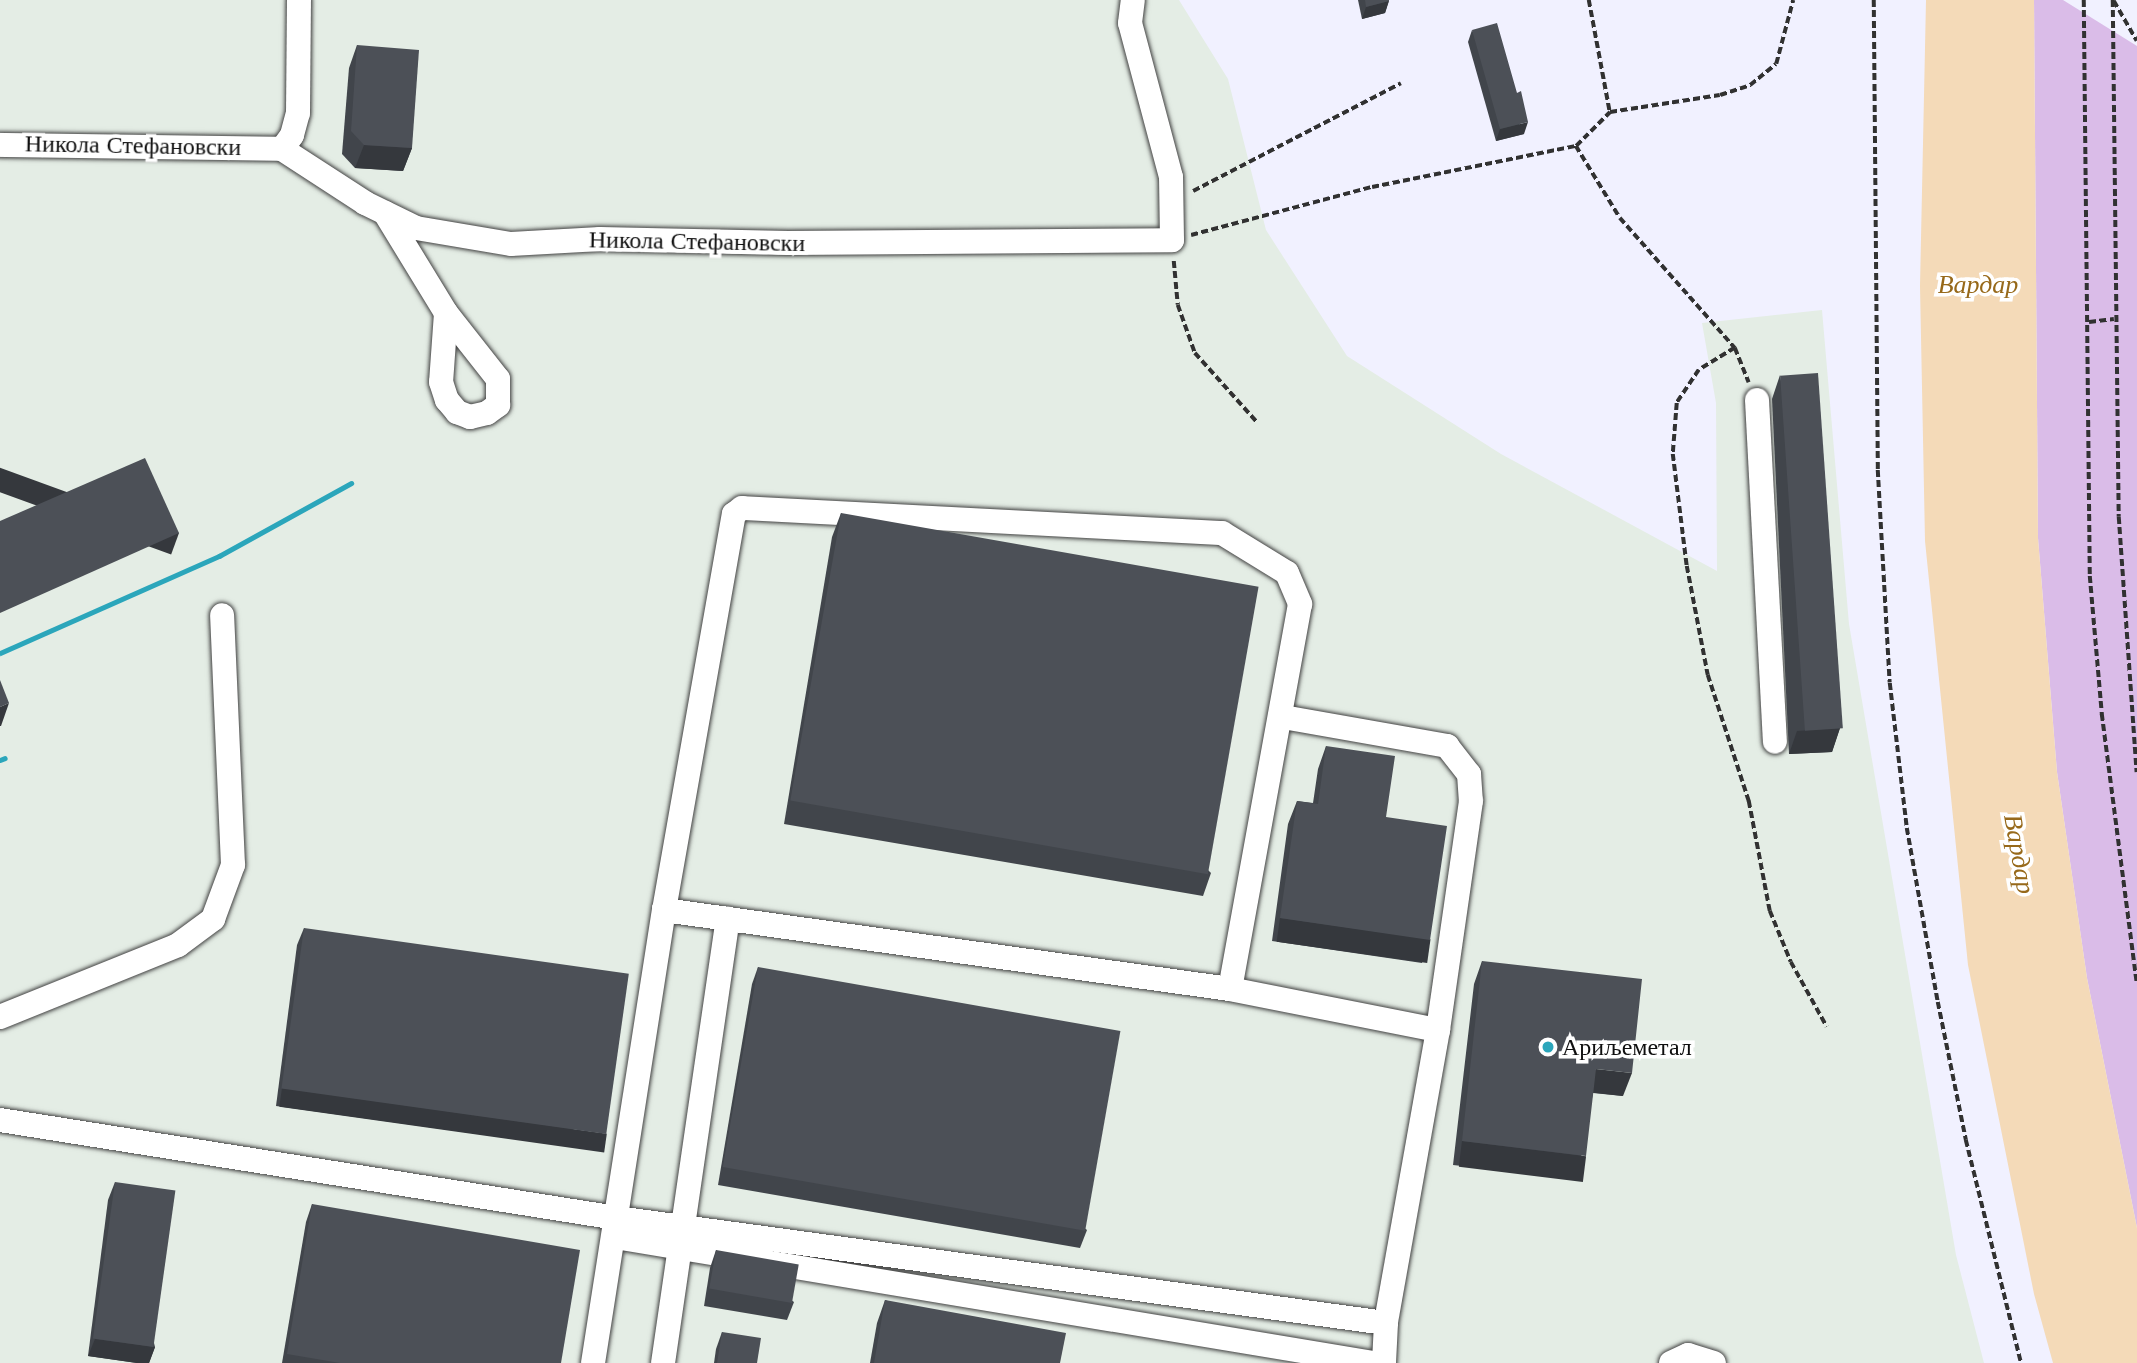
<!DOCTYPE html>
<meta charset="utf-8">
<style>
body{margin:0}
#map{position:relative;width:2137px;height:1363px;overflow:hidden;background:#f1f1ff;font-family:"Libre Baskerville",serif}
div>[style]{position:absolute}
.industrial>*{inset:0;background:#e4ede5}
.green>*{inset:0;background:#dabce8}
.water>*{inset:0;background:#f4dab8}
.path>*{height:3.5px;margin-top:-1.75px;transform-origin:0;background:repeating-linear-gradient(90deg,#313131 0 7px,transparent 0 10.5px)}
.roads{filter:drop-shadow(0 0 2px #424242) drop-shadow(0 0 2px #424242)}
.minor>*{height:24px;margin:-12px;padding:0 12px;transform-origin:12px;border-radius:12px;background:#fff}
.rail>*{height:5px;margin:-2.5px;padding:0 2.5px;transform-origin:2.5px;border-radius:2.5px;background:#2ba6bb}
.wall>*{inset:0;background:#41454b}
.shaded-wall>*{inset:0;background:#35383d;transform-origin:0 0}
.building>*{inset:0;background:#4c5057;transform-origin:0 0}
.dots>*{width:19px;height:19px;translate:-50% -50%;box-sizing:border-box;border:4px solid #fff;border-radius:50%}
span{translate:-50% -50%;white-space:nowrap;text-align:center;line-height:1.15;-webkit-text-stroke:7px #fff;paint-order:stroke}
.street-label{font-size:24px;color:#0f0f0f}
.poi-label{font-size:24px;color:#0f0f0f}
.left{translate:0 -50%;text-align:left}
.water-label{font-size:26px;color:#97691a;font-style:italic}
</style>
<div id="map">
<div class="industrial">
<div style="clip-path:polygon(0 0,1179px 0,1228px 79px,1266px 230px,1347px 356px,1501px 454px,1717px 571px,1716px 403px,1702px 323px,1822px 310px,1849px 624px,1956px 1255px,1984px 1363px,0 1363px)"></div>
</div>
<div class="green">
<div style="clip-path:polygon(2034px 0,2063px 0,2137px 46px,2137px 1228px,2087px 978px,2057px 772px,2038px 538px)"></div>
</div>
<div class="water">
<div style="clip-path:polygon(1926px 0,2034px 0,2038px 538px,2057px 772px,2087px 978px,2137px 1228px,2137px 1363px,2053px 1363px,2034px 1294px,1968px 965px,1925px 541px,1920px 286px)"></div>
</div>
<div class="path">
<div style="left:1589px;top:0;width:114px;rotate:79.4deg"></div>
<div style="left:1874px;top:0;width:470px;rotate:89.5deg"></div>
<div style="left:1878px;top:470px;width:213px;rotate:86.8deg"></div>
<div style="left:1890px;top:683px;width:146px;rotate:83.3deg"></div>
<div style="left:1907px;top:828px;width:177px;rotate:79.9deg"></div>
<div style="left:1938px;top:1002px;width:141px;rotate:78.5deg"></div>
<div style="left:1966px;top:1140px;width:230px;rotate:76.1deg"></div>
<div style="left:2084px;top:0;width:576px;rotate:89.4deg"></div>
<div style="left:2090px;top:576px;width:139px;rotate:85deg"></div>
<div style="left:2102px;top:714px;width:273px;rotate:82.6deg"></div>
<div style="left:2113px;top:0;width:517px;rotate:89.34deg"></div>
<div style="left:2119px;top:517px;width:256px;rotate:86deg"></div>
<div style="left:2114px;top:1px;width:46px;rotate:60.1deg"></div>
<div style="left:1576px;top:146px;width:84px;rotate:58.6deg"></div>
<div style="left:1620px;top:218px;width:174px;rotate:48.5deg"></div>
<div style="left:1735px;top:348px;width:37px;rotate:68deg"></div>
<div style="left:1193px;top:191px;width:234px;rotate:-27.4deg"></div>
<div style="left:1191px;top:235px;width:187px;rotate:-14.9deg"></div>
<div style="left:1372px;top:187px;width:208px;rotate:-11.4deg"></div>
<div style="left:1576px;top:146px;width:48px;rotate:-45deg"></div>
<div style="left:1610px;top:112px;width:111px;rotate:-8.8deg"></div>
<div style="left:1720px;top:95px;width:32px;rotate:-18deg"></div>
<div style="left:1750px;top:85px;width:33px;rotate:-39deg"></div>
<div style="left:1776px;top:64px;width:66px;rotate:-75.1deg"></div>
<div style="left:1174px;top:261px;width:44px;rotate:84.8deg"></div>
<div style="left:1178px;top:305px;width:51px;rotate:70.5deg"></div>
<div style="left:1195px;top:353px;width:93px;rotate:48.1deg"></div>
<div style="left:2089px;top:322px;width:25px;rotate:-7deg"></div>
<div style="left:1735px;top:348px;width:42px;rotate:148.6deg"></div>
<div style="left:1699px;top:370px;width:40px;rotate:124deg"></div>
<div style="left:1677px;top:403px;width:51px;rotate:94.5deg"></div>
<div style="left:1673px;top:454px;width:113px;rotate:82.9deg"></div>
<div style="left:1687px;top:566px;width:111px;rotate:79.1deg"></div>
<div style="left:1708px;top:675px;width:133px;rotate:72deg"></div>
<div style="left:1749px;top:801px;width:112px;rotate:79.2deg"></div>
<div style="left:1770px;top:911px;width:55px;rotate:67.6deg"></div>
<div style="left:1791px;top:962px;width:74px;rotate:61deg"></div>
</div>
<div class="roads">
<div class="minor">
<div style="left:0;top:145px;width:282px;rotate:0.8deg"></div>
<div style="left:282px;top:149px;width:99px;rotate:33deg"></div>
<div style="left:365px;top:203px;width:57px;rotate:26.1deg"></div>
<div style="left:416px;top:228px;width:96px;rotate:9.6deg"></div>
<div style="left:511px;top:244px;width:89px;rotate:-3.2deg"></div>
<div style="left:600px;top:239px;width:188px;rotate:1.2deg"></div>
<div style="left:788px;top:243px;width:384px;rotate:-0.4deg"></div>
<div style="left:1172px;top:240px;width:63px;rotate:-90.9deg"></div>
<div style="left:1171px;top:177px;width:159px;rotate:-104.9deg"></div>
<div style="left:1130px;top:23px;width:23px;rotate:-83deg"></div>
<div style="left:282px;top:149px;width:17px;rotate:-54deg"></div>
<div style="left:292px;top:135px;width:23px;rotate:-75deg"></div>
<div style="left:298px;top:113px;width:113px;rotate:-89.5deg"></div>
<div style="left:385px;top:213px;width:117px;rotate:58.6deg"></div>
<div style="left:446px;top:313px;width:69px;rotate:94.1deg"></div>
<div style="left:441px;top:382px;width:19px;rotate:72deg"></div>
<div style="left:447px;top:400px;width:16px;rotate:50deg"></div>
<div style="left:457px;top:412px;width:14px;rotate:21deg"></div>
<div style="left:470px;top:417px;width:17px;rotate:-13deg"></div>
<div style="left:487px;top:413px;width:14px;rotate:-36deg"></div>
<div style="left:498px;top:405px;width:26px;rotate:-90deg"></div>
<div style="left:498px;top:379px;width:84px;rotate:-128.2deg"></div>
<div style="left:1757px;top:400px;width:342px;rotate:87deg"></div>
<div style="left:1283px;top:717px;width:167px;rotate:10deg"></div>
<div style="left:1447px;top:746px;width:36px;rotate:52deg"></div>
<div style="left:1469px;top:774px;width:27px;rotate:86deg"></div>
<div style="left:1471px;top:801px;width:231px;rotate:98.2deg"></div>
<div style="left:1438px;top:1030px;width:298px;rotate:100.1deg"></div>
<div style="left:664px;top:910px;width:402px;rotate:-80deg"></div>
<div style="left:734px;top:514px;width:10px;rotate:-37deg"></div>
<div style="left:742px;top:508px;width:481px;rotate:3deg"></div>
<div style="left:1222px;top:533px;width:76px;rotate:31.6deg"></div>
<div style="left:1287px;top:573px;width:34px;rotate:67deg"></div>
<div style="left:1300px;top:604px;width:391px;rotate:100.3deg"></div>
<div style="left:0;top:1017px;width:192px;rotate:-22deg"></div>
<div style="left:178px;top:945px;width:44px;rotate:-36.6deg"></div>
<div style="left:213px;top:919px;width:58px;rotate:-69.7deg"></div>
<div style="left:233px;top:865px;width:250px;rotate:-92.5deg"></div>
<div style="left:0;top:1120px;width:625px;rotate:9.03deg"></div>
<div style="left:617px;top:1218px;width:776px;rotate:7.78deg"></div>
<div style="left:1386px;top:1323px;width:40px;rotate:92.9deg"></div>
<div style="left:615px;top:1237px;width:769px;rotate:9.43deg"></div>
<div style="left:593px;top:1363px;width:459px;rotate:-81.1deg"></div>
<div style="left:664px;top:910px;width:571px;rotate:7.95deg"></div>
<div style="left:1230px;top:989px;width:212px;rotate:11.2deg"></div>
<div style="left:663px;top:1363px;width:449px;rotate:-81.7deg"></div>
<div style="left:1671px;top:1363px;width:19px;rotate:-25deg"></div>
<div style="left:1688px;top:1355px;width:27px;rotate:17deg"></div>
</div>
</div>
<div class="rail">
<div style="left:0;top:653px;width:240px;rotate:-23.9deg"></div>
<div style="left:219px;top:556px;width:151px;rotate:-28.9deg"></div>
<div style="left:0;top:760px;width:5px;rotate:-22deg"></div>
</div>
<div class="wall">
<div style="clip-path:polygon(1358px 0,1389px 0,1385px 13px,1362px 19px)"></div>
<div style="clip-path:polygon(1472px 30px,1524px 134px,1496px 141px,1468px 42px)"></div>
<div style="clip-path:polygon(357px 45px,412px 148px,403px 171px,355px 168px,342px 154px,349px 68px)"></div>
<div style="clip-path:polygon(1780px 375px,1840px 728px,1832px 752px,1789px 754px,1772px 399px)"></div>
<div style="clip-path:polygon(841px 513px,1211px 873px,1203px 896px,784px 824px,832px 537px)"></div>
<div style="clip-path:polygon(1326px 746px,1386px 817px,1430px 940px,1422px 963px,1272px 941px,1288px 824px,1297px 801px,1313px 803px,1318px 769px)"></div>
<div style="clip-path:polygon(304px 928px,601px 1151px,276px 1106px,297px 945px)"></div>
<div style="clip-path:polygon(1482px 961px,1623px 1096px,1593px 1093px,1577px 1179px,1453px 1165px,1474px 984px)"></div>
<div style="clip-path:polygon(758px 967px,1087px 1230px,1080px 1248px,718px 1185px,752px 984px)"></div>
<div style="clip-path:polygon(115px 1182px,155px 1347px,149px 1363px,137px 1363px,88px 1356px,108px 1200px)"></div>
<div style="clip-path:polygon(312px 1204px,561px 1363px,282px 1363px,306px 1222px)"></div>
<div style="clip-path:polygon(716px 1250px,794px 1302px,787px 1320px,704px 1306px,710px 1268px)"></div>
<div style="clip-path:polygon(885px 1300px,1060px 1363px,870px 1363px,877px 1323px)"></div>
<div style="clip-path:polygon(722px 1332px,757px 1363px,714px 1363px,716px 1349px)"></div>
</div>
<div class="shaded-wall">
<div style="clip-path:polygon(1389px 1px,1385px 13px,1362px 19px,1366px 7px)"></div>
<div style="clip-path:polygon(1528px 122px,1524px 134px,1496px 141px,1500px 129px)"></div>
<div style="clip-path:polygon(364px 145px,412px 148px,403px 171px,355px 168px)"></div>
<div style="left:179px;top:533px;width:23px;height:196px;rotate:110deg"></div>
<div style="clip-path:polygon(9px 703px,1px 726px,0 726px,0 707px)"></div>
<div style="clip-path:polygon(1840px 728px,1832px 752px,1789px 754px,1797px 731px)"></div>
<div style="left:1280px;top:918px;width:152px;height:24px;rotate:8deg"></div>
<div style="clip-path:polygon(1596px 1069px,1632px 1073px,1623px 1096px,1587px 1092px)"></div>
<div style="left:282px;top:1088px;width:328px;height:19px;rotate:8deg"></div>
<div style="left:1462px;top:1141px;width:125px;height:26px;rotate:7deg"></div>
<div style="clip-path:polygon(95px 1339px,155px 1347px,149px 1363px,137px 1363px,88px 1356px)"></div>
</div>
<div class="building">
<div style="clip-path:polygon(1365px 0,1389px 0,1389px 1px,1366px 7px)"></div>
<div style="clip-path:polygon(1497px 23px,1517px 93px,1521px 91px,1528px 122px,1500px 129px,1472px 30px)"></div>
<div style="clip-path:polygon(357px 45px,419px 50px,412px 148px,364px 145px,351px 131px)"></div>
<div style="left:1818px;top:373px;width:356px;height:38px;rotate:86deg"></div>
<div style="clip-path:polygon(145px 458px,179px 533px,0 613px,0 521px)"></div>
<div style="left:841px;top:513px;width:424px;height:292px;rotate:10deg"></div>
<div style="clip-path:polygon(0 680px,9px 703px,0 707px)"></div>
<div style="clip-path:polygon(1326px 746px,1395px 756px,1386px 817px,1447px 826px,1430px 940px,1280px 918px,1297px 801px,1318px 804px)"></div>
<div style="left:304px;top:928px;width:328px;height:162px;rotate:8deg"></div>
<div style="clip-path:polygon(1482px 961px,1642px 979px,1632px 1073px,1596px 1069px,1586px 1156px,1462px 1141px)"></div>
<div style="left:758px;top:967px;width:368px;height:203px;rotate:10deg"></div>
<div style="left:115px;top:1182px;width:61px;height:158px;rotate:8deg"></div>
<div style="clip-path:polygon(312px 1204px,580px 1250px,561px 1363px,340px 1363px,287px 1354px)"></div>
<div style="left:716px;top:1250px;width:84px;height:39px;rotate:10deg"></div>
<div style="clip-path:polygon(885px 1300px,1066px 1333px,1060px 1363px,874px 1363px)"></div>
<div style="clip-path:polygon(722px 1332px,761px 1338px,757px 1363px,717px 1363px)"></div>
</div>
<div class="dots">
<div style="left:1548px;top:1047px;background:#2ba6bb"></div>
</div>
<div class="street-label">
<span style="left:133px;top:145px;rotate:1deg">Никола Стефановски</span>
<span style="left:697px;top:241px;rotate:1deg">Никола Стефановски</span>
</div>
<div class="poi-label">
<span class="left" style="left:1562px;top:1047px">Ариљеметал</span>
</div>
<div class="water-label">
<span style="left:1978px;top:285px">Вардар</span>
<span style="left:2019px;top:854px;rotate:80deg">Вардар</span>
</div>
</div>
